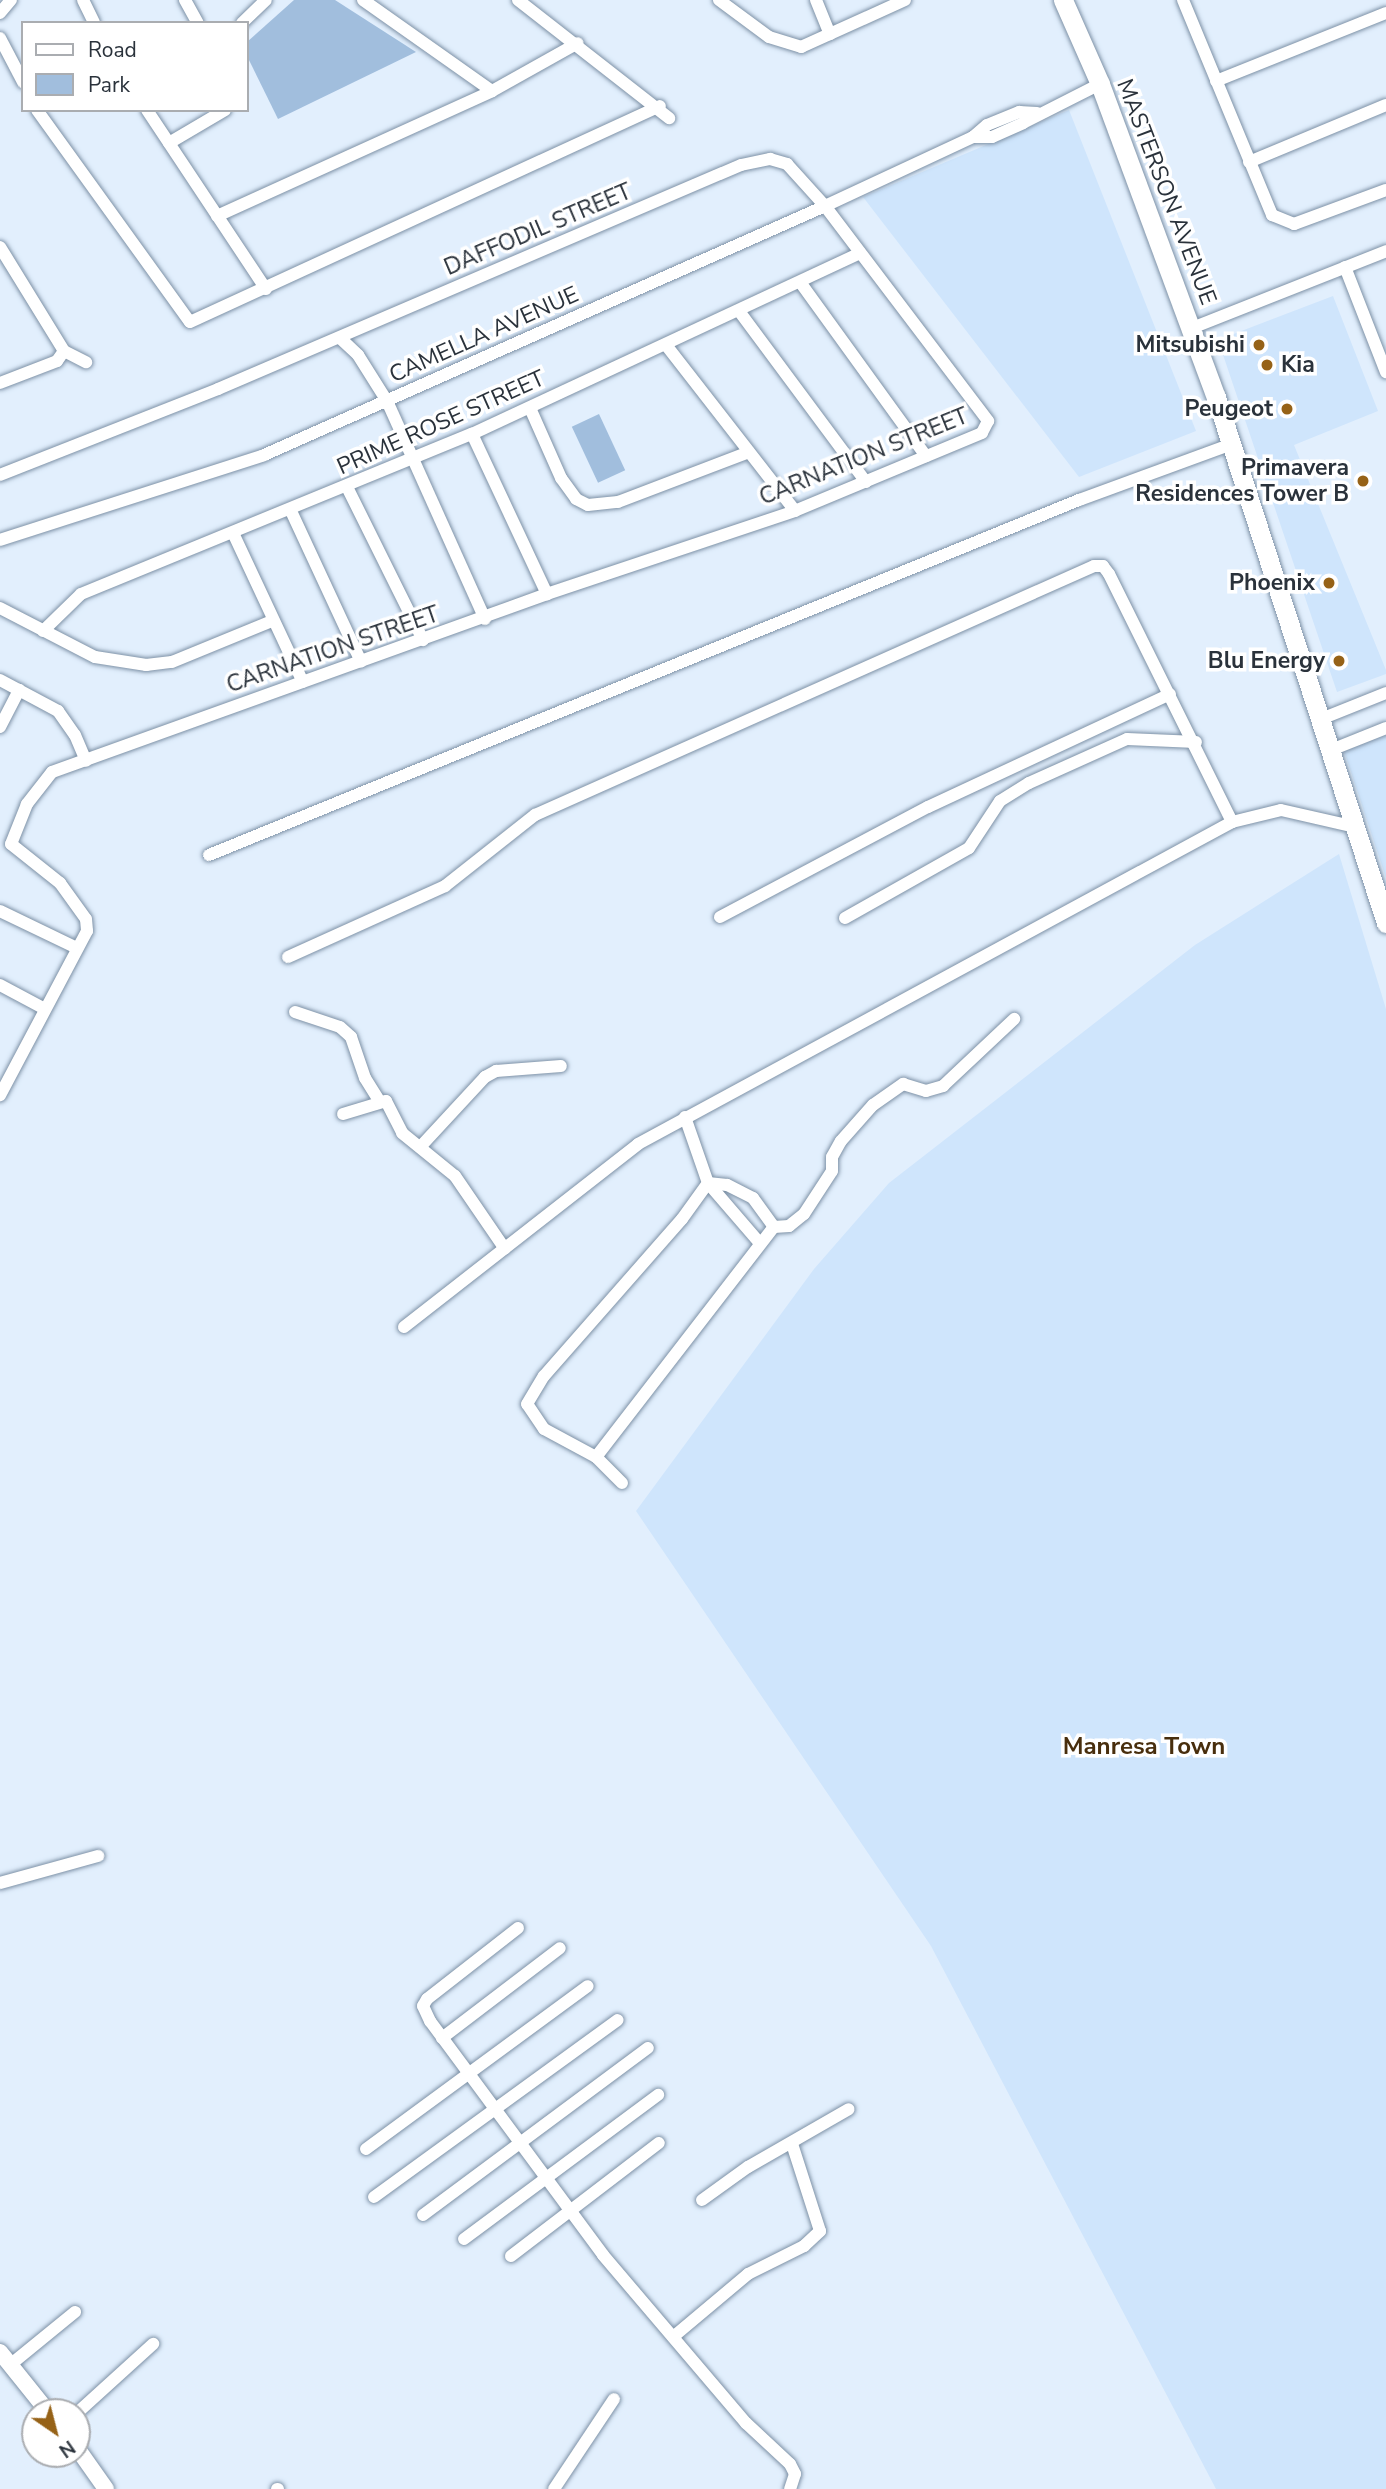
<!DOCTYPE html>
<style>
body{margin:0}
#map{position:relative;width:1386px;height:2489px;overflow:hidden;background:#e2effd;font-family:"Nunito Sans",sans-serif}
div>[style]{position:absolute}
.built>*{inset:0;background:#cfe5fc}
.green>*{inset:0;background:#a1bedd;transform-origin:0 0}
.roads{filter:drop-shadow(0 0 2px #7d91a6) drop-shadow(0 0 2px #7d91a6)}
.minor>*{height:12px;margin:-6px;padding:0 6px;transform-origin:6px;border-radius:6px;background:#fff}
.tertiary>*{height:16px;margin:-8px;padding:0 8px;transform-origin:8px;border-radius:8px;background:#fff}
.primary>*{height:19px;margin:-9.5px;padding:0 9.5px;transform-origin:9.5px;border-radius:9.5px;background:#fff}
.dots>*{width:19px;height:19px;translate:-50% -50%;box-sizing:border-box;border:4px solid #fff;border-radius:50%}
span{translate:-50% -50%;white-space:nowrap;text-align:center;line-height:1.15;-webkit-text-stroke:7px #fff;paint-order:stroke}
.street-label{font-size:23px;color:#2a323b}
.poi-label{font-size:23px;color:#2a323b;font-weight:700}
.right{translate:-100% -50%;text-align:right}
.left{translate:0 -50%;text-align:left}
.neighbourhood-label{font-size:24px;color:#482e0d;font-weight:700}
.legend{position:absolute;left:21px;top:21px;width:228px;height:91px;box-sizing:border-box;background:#fff;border:2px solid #aaadb1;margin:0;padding:9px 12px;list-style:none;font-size:21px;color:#2a323b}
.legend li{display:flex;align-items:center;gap:14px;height:35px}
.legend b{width:35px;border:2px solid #aaadb1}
.north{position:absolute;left:21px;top:2398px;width:70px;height:70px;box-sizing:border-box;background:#fff;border:2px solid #aaadb1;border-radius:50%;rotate:145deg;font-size:19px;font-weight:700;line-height:28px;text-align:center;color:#2a323b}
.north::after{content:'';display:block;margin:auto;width:24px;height:32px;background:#966217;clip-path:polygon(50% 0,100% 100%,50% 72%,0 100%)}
</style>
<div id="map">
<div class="built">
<div style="clip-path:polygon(1069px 110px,1196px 431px,1079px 477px,863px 197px)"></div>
<div style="clip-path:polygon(1333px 296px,1378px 411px,1294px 445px,1386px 670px,1386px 674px,1337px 692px,1218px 340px)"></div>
<div style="clip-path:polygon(1386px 735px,1386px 878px,1344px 751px)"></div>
<div style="clip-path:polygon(1339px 854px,1386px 1009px,1386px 2489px,1216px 2489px,931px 1946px,636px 1511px,814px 1269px,889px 1183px,1195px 945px)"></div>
</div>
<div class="green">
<div style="clip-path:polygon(294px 0,335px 0,416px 52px,278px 119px,247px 56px,247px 42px)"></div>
<div style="left:599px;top:414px;width:62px;height:30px;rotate:65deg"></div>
</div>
<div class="roads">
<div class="minor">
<div style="left:83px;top:0;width:25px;rotate:64deg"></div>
<div style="left:185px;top:0;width:26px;rotate:61deg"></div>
<div style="left:363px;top:0;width:158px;rotate:35.2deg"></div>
<div style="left:518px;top:0;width:192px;rotate:38deg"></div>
<div style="left:719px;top:0;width:62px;rotate:36.5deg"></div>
<div style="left:769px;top:37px;width:34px;rotate:17deg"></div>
<div style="left:801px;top:47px;width:114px;rotate:-24.3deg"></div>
<div style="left:816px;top:0;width:37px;rotate:68deg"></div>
<div style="left:1183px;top:0;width:233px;rotate:67.5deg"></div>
<div style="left:1272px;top:215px;width:24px;rotate:22deg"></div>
<div style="left:1294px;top:224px;width:98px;rotate:-20.3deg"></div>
<div style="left:0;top:13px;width:17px;rotate:-50deg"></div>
<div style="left:242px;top:23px;width:33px;rotate:-44deg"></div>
<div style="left:0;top:38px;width:50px;rotate:62.4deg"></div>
<div style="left:1216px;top:81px;width:183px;rotate:-21.8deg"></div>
<div style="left:37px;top:110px;width:261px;rotate:54.2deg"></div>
<div style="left:190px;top:322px;width:517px;rotate:-24.68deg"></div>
<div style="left:147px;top:110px;width:215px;rotate:56.4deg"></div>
<div style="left:973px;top:137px;width:19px"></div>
<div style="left:992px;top:137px;width:34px;rotate:-24deg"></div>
<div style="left:1023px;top:123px;width:86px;rotate:-26.9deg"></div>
<div style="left:169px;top:143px;width:65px;rotate:-30.5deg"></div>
<div style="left:1249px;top:162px;width:148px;rotate:-22.6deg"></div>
<div style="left:217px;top:216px;width:302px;rotate:-24.4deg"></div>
<div style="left:492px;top:91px;width:98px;rotate:-29.2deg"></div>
<div style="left:0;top:247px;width:122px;rotate:58.4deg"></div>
<div style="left:64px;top:351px;width:25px;rotate:27deg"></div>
<div style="left:1345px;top:267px;width:113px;rotate:68.7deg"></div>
<div style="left:800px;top:282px;width:215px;rotate:54.1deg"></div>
<div style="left:739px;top:311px;width:213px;rotate:53.4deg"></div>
<div style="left:1192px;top:328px;width:209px;rotate:-21.6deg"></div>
<div style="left:340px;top:338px;width:25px;rotate:43deg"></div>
<div style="left:358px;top:355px;width:54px;rotate:57.8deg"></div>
<div style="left:387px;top:401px;width:239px;rotate:65.8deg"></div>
<div style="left:666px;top:345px;width:210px;rotate:52.1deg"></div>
<div style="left:0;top:383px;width:61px;rotate:-21.1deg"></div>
<div style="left:57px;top:361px;width:12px;rotate:-55deg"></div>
<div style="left:530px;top:408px;width:77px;rotate:66.1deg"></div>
<div style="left:561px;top:478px;width:26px;rotate:54deg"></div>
<div style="left:576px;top:499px;width:13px;rotate:27deg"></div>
<div style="left:588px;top:505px;width:30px;rotate:-6deg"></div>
<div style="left:618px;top:502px;width:140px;rotate:-20.9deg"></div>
<div style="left:472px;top:434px;width:177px;rotate:64.9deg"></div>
<div style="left:0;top:475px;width:234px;rotate:-21.5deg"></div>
<div style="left:218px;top:389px;width:569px;rotate:-23.19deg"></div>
<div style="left:741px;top:165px;width:30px;rotate:-12deg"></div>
<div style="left:770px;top:159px;width:18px;rotate:16deg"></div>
<div style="left:787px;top:164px;width:57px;rotate:47.9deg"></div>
<div style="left:825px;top:206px;width:270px;rotate:52.8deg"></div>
<div style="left:988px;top:421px;width:13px;rotate:117deg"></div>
<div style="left:982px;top:433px;width:203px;rotate:157.4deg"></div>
<div style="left:795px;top:511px;width:262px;rotate:161.5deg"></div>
<div style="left:547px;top:594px;width:526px;rotate:160.22deg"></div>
<div style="left:52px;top:772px;width:41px;rotate:128deg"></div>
<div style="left:27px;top:804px;width:43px;rotate:111.8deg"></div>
<div style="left:11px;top:844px;width:63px;rotate:38.5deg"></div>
<div style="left:60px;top:883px;width:44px;rotate:54.2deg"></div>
<div style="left:86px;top:919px;width:12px;rotate:85deg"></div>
<div style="left:87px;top:931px;width:186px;rotate:117.9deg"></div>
<div style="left:347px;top:487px;width:171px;rotate:63.6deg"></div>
<div style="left:291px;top:511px;width:166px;rotate:65.1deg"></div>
<div style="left:234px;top:535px;width:162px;rotate:64.9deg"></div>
<div style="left:0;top:540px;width:277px;rotate:-17.8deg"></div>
<div style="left:264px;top:455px;width:614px;rotate:-23.93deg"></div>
<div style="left:825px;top:206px;width:163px;rotate:-25deg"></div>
<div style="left:973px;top:137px;width:18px;rotate:-41deg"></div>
<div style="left:987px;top:125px;width:35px;rotate:-22deg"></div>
<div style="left:1019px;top:112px;width:18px;rotate:3deg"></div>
<div style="left:0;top:608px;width:107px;rotate:27.3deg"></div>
<div style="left:95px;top:657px;width:52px;rotate:8.9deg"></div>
<div style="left:146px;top:665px;width:26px;rotate:-7deg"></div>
<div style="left:172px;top:662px;width:108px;rotate:-22.3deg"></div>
<div style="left:43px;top:631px;width:53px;rotate:-44.2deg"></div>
<div style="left:81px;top:594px;width:422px;rotate:-22.3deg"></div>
<div style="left:472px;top:434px;width:428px;rotate:-25deg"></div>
<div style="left:0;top:680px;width:66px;rotate:28.1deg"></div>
<div style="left:58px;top:711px;width:29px;rotate:55deg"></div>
<div style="left:75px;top:735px;width:28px;rotate:67deg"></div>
<div style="left:1321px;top:719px;width:70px;rotate:-21.8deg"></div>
<div style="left:0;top:727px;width:42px;rotate:-62.8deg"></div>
<div style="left:1331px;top:750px;width:59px;rotate:-21.8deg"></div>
<div style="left:209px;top:855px;width:940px;rotate:-22.2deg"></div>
<div style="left:1079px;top:500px;width:163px;rotate:-20.1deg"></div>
<div style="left:0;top:911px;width:85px;rotate:25.7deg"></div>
<div style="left:720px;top:917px;width:235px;rotate:-27.9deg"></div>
<div style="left:928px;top:807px;width:267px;rotate:-25deg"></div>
<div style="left:845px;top:918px;width:142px;rotate:-29.4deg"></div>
<div style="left:969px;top:848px;width:56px;rotate:-56.6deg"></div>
<div style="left:1000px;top:801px;width:34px;rotate:-32deg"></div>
<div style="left:1029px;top:783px;width:107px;rotate:-24.2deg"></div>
<div style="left:1127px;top:739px;width:69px;rotate:2.5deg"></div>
<div style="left:288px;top:957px;width:172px;rotate:-24.3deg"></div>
<div style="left:445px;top:886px;width:115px;rotate:-38.3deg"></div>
<div style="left:535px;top:815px;width:612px;rotate:-24.01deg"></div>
<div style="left:1094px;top:566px;width:9px"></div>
<div style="left:1103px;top:566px;width:10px;rotate:53deg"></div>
<div style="left:1109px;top:574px;width:277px;rotate:63.6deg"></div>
<div style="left:0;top:985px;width:51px;rotate:28.1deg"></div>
<div style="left:295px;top:1012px;width:47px;rotate:18.4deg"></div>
<div style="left:340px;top:1027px;width:15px;rotate:42deg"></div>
<div style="left:351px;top:1037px;width:43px;rotate:71.1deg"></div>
<div style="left:365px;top:1078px;width:28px;rotate:58deg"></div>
<div style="left:343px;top:1114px;width:45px;rotate:-16.8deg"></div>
<div style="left:386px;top:1101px;width:36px;rotate:63deg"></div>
<div style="left:402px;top:1133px;width:68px;rotate:39.1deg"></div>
<div style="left:455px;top:1176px;width:88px;rotate:55.6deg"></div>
<div style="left:422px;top:1145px;width:93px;rotate:-47.2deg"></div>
<div style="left:485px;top:1077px;width:13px;rotate:-29deg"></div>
<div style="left:496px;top:1071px;width:65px;rotate:-4.4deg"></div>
<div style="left:708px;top:1183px;width:78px;rotate:49.2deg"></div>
<div style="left:774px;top:1227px;width:15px;rotate:-4deg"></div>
<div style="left:789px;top:1226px;width:19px;rotate:-39deg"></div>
<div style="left:804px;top:1214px;width:51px;rotate:-56.9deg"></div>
<div style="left:832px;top:1171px;width:14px;rotate:-90deg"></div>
<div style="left:832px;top:1157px;width:18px;rotate:-61deg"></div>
<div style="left:841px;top:1141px;width:48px;rotate:-48.4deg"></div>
<div style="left:873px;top:1105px;width:37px;rotate:-35deg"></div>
<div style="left:903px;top:1084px;width:24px;rotate:17deg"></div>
<div style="left:926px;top:1091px;width:18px;rotate:-16deg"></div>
<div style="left:943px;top:1086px;width:98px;rotate:-43.3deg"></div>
<div style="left:404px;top:1327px;width:297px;rotate:-38deg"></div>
<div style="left:638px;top:1144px;width:676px;rotate:-28.46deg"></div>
<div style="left:1232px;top:822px;width:50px;rotate:-13.8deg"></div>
<div style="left:1281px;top:810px;width:77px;rotate:12.8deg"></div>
<div style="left:596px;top:1457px;width:291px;rotate:-52.3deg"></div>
<div style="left:774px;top:1227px;width:36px;rotate:-126deg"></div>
<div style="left:753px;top:1198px;width:29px;rotate:-153deg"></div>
<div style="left:727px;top:1185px;width:19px;rotate:-174deg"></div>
<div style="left:622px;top:1483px;width:37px;rotate:-135deg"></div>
<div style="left:596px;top:1457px;width:59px;rotate:-151.7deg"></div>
<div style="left:544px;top:1429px;width:30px;rotate:-124deg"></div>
<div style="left:527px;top:1404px;width:33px;rotate:-59deg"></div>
<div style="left:544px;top:1376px;width:209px;rotate:-48.7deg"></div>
<div style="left:682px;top:1219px;width:44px;rotate:-54.2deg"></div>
<div style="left:708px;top:1183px;width:70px;rotate:-109.2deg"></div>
<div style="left:0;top:1883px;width:102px;rotate:-15.4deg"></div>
<div style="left:518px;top:1928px;width:115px;rotate:142deg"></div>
<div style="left:427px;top:1999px;width:8px;rotate:120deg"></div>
<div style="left:423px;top:2006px;width:17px;rotate:65deg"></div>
<div style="left:430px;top:2021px;width:291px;rotate:53.5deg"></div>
<div style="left:603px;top:2255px;width:221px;rotate:49.6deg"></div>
<div style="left:746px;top:2423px;width:60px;rotate:43deg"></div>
<div style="left:790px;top:2464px;width:11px;rotate:63deg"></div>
<div style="left:795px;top:2474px;width:16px;rotate:108deg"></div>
<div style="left:442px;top:2038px;width:148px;rotate:-37.3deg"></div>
<div style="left:366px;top:2149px;width:275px;rotate:-36.3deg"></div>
<div style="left:374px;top:2197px;width:301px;rotate:-36deg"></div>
<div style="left:702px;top:2200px;width:57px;rotate:-35.7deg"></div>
<div style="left:748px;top:2167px;width:116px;rotate:-29.9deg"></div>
<div style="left:423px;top:2215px;width:280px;rotate:-36.6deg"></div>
<div style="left:464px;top:2239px;width:242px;rotate:-36.6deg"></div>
<div style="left:511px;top:2256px;width:186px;rotate:-37.4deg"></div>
<div style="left:673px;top:2337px;width:98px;rotate:-40deg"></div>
<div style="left:748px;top:2274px;width:63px;rotate:-26.6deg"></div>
<div style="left:804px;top:2246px;width:22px;rotate:-43deg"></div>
<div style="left:820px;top:2231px;width:91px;rotate:-107.8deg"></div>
<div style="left:10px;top:2365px;width:84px;rotate:-39.2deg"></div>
<div style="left:77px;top:2413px;width:103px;rotate:-42.2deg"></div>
<div style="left:277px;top:2489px;width:1px"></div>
<div style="left:554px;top:2489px;width:108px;rotate:-56.3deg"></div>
</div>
<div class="tertiary">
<div style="left:0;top:2352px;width:77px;rotate:51.3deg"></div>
<div style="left:77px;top:2448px;width:50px;rotate:54.7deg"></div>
</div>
<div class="primary">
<div style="left:1063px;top:0;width:92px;rotate:66.2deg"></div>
<div style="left:1100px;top:84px;width:334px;rotate:69.7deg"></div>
<div style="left:1216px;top:397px;width:553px;rotate:72.09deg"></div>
</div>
</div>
<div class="dots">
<div style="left:1259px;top:345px;background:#966217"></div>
<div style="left:1267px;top:365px;background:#966217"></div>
<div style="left:1287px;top:409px;background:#966217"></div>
<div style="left:1363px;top:481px;background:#966217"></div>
<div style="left:1329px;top:583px;background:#966217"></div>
<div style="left:1339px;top:661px;background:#966217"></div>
</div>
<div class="street-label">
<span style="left:1166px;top:192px;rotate:69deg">MASTERSON AVENUE</span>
<span style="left:538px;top:230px;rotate:-23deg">DAFFODIL STREET</span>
<span style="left:484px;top:335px;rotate:-24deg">CAMELLA AVENUE</span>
<span style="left:441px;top:423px;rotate:-24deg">PRIME ROSE STREET</span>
<span style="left:864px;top:457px;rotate:-22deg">CARNATION STREET</span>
<span style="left:333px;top:650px;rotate:-19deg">CARNATION STREET</span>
</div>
<div class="poi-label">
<span class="right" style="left:1245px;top:345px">Mitsubishi</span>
<span class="left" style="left:1281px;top:365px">Kia</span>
<span class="right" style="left:1273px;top:409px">Peugeot</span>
<span class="right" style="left:1349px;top:481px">Primavera<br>Residences Tower B</span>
<span class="right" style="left:1315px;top:583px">Phoenix</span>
<span class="right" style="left:1325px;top:661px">Blu Energy</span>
</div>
<div class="neighbourhood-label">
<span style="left:1144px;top:1747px">Manresa Town</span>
</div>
<ul class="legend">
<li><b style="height:9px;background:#fff"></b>Road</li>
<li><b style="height:19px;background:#a1bedd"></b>Park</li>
</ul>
<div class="north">N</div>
</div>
